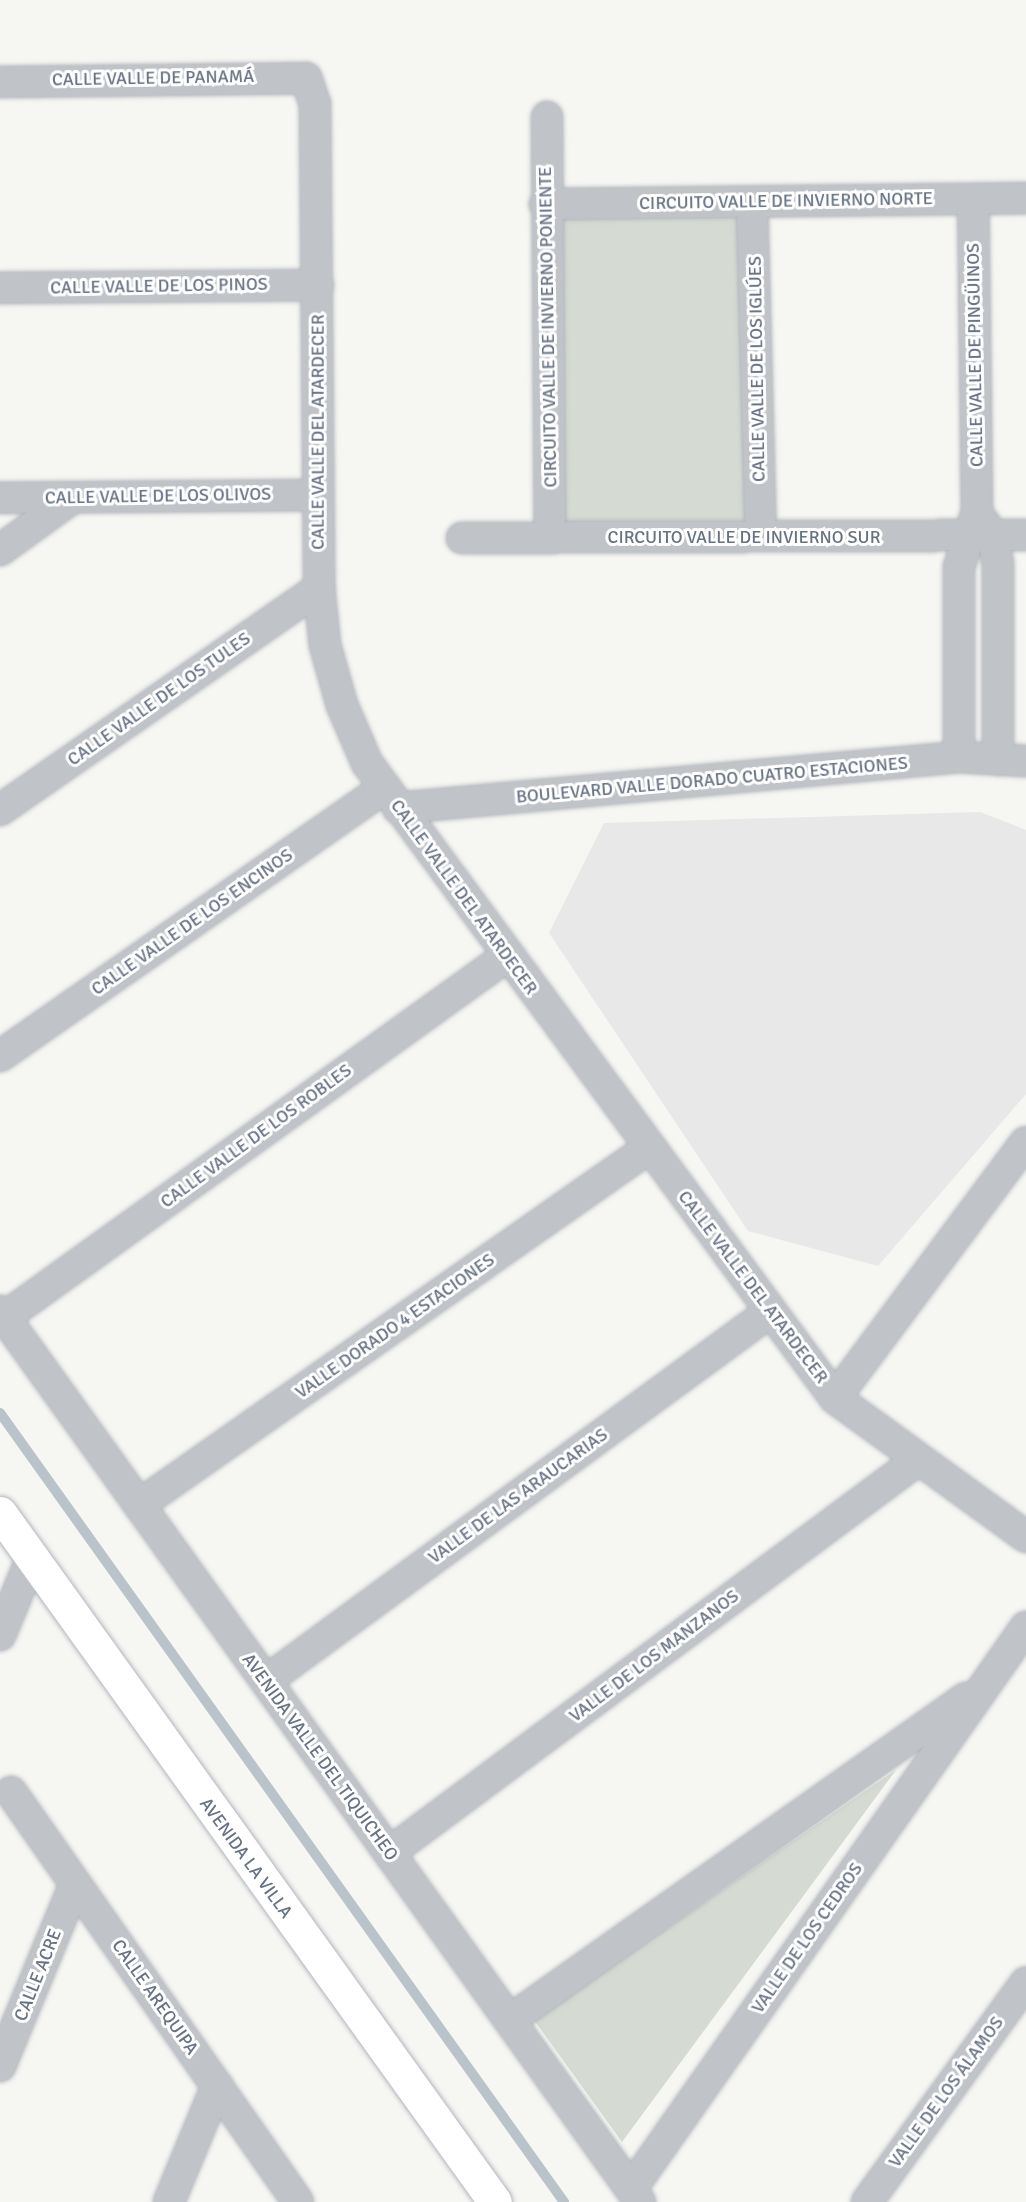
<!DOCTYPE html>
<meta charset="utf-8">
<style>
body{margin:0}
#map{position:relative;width:1026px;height:2202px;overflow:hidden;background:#f6f6f3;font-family:Signika,sans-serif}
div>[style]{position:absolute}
.built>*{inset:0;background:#e7e8e7}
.green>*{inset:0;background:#d5dbd3;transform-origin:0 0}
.stream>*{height:10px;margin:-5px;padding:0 5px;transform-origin:5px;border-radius:5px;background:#bac3c9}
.roads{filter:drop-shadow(0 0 2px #b2b6bc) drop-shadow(0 0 2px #b2b6bc)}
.street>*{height:30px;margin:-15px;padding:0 15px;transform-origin:15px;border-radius:15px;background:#c0c3c7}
.secondary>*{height:33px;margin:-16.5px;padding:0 16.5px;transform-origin:16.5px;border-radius:16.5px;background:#fff}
span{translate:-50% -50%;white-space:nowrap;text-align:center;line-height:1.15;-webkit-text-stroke:6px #fff;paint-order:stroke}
.street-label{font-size:18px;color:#677283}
</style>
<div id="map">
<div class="built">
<div style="clip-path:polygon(980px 812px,1026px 830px,1026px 1094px,878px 1266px,748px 1231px,549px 933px,604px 823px)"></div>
</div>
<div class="green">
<div style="left:752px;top:203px;width:332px;height:204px;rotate:89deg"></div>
<div style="clip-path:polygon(896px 1770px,622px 2142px,534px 2020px)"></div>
</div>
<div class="stream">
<div style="left:0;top:1413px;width:970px;rotate:54.44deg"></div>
</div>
<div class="roads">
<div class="street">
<div style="left:0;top:82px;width:306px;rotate:-0.7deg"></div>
<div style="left:306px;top:78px;width:28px;rotate:71deg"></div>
<div style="left:315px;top:104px;width:484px;rotate:89.5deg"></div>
<div style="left:319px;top:588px;width:57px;rotate:84deg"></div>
<div style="left:325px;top:645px;width:62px;rotate:74.2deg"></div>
<div style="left:342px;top:705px;width:63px;rotate:66.7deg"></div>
<div style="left:367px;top:763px;width:789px;rotate:53.61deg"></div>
<div style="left:835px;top:1398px;width:236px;rotate:36deg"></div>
<div style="left:547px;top:117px;width:421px;rotate:89.6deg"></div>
<div style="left:752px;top:203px;width:333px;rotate:88.5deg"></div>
<div style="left:545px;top:204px;width:481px;rotate:-0.7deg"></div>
<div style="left:0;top:288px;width:318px;rotate:-0.5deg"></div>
<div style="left:0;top:498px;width:316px;rotate:-0.5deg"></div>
<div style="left:982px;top:520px;width:19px;rotate:55deg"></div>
<div style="left:993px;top:536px;width:28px;rotate:80deg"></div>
<div style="left:998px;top:564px;width:196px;rotate:90deg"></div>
<div style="left:462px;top:538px;width:564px;rotate:-0.3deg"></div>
<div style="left:0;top:550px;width:89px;rotate:-35.8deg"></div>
<div style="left:959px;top:757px;width:190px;rotate:-90deg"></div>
<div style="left:959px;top:567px;width:58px;rotate:-71.9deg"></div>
<div style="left:977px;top:512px;width:313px;rotate:-90.7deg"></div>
<div style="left:398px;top:808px;width:563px;rotate:-5.19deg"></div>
<div style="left:959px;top:757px;width:67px;rotate:3.4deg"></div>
<div style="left:0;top:810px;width:389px;rotate:-34.8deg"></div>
<div style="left:0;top:1056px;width:468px;rotate:-34.9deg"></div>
<div style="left:0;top:1311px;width:1097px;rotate:54.31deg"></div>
<div style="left:5px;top:1317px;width:618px;rotate:-35.72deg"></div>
<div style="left:835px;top:1398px;width:319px;rotate:-53.3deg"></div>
<div style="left:139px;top:1505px;width:624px;rotate:-35.01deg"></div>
<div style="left:0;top:1635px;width:81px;rotate:-67.5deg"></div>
<div style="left:266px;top:1681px;width:626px;rotate:-36.23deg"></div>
<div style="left:11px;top:1792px;width:500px;rotate:55.01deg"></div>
<div style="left:389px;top:1853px;width:660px;rotate:-36.63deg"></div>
<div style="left:510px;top:2020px;width:558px;rotate:-35.23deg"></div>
<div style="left:0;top:2066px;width:197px;rotate:-67.6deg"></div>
<div style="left:631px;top:2189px;width:687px;rotate:-54.9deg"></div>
<div style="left:169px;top:2202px;width:126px;rotate:-67.5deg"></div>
<div style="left:867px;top:2202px;width:271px;rotate:-54.1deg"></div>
</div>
<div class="secondary">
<div style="left:0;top:1513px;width:848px;rotate:54.31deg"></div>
</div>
</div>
<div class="street-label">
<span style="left:153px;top:78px;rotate:-1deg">CALLE VALLE DE PANAMÁ</span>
<span style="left:786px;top:201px;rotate:-1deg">CIRCUITO VALLE DE INVIERNO NORTE</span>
<span style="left:159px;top:286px;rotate:-1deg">CALLE VALLE DE LOS PINOS</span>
<span style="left:548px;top:327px;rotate:-91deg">CIRCUITO VALLE DE INVIERNO PONIENTE</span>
<span style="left:975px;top:355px;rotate:-91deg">CALLE VALLE DE PINGÜINOS</span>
<span style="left:757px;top:369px;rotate:-91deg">CALLE VALLE DE LOS IGLÚES</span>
<span style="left:318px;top:432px;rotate:-90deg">CALLE VALLE DEL ATARDECER</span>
<span style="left:158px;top:496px;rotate:-1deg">CALLE VALLE DE LOS OLIVOS</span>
<span style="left:744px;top:537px">CIRCUITO VALLE DE INVIERNO SUR</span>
<span style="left:159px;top:699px;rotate:-35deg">CALLE VALLE DE LOS TULES</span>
<span style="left:712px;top:780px;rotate:-5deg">BOULEVARD VALLE DORADO CUATRO ESTACIONES</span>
<span style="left:464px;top:897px;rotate:54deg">CALLE VALLE DEL ATARDECER</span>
<span style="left:192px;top:922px;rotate:-35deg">CALLE VALLE DE LOS ENCINOS</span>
<span style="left:256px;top:1136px;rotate:-36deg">CALLE VALLE DE LOS ROBLES</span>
<span style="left:753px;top:1287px;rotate:53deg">CALLE VALLE DEL ATARDECER</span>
<span style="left:395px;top:1326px;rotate:-35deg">VALLE DORADO 4 ESTACIONES</span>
<span style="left:518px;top:1496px;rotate:-36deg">VALLE DE LAS ARAUCARIAS</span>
<span style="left:654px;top:1656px;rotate:-37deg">VALLE DE LOS MANZANOS</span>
<span style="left:320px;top:1757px;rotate:54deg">AVENIDA VALLE DEL TIQUICHEO</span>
<span style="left:246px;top:1858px;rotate:54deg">AVENIDA LA VILLA</span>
<span style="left:807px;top:1938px;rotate:-55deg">VALLE DE LOS CEDROS</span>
<span style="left:38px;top:1975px;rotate:-68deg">CALLE ACRE</span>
<span style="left:155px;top:1997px;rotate:55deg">CALLE AREQUIPA</span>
<span style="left:946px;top:2092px;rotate:-54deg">VALLE DE LOS ÁLAMOS</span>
</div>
</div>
